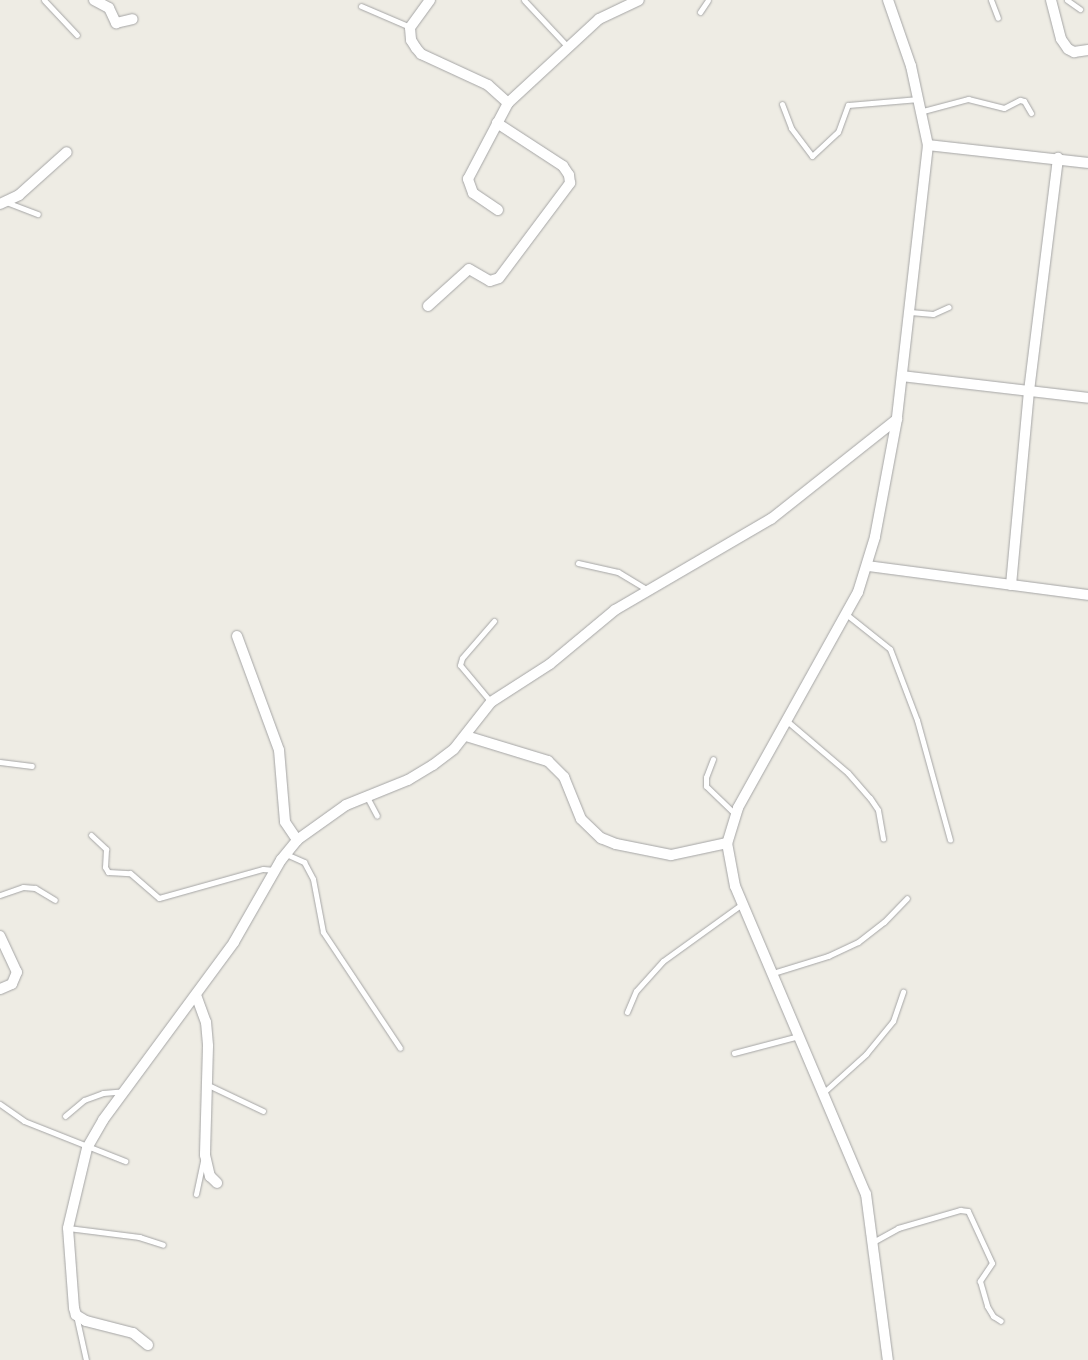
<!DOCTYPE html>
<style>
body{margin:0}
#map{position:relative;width:1088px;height:1360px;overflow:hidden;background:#eeece4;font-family:"PT Sans",sans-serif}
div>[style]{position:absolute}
.roads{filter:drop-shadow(0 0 1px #a5a5a5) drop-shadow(0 0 1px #a5a5a5)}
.service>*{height:5px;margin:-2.5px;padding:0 2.5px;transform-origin:2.5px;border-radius:2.5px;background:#fff}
.minor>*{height:10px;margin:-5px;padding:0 5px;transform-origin:5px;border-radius:5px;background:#fff}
span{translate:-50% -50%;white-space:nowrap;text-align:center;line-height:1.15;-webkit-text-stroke:4px #fff;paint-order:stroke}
</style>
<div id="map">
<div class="roads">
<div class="service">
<div style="left:44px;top:0;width:48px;rotate:46.7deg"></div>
<div style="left:524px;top:0;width:64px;rotate:46.9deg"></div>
<div style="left:991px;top:0;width:19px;rotate:69deg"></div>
<div style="left:1067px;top:0;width:16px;rotate:35deg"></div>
<div style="left:361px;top:6px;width:53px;rotate:23.2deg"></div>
<div style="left:700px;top:12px;width:14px;rotate:-56deg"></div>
<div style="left:782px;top:104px;width:26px;rotate:69deg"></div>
<div style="left:791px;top:128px;width:35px;rotate:53deg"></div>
<div style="left:812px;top:156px;width:35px;rotate:-43deg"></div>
<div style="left:838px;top:132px;width:29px;rotate:-70deg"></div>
<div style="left:848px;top:105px;width:71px;rotate:-4.8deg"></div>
<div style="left:923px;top:111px;width:47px;rotate:-14.9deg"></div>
<div style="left:968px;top:99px;width:37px;rotate:14deg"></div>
<div style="left:1004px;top:108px;width:18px;rotate:-27deg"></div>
<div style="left:1020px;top:100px;width:4px;rotate:14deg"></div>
<div style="left:1024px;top:101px;width:14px;rotate:60deg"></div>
<div style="left:6px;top:202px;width:34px;rotate:21deg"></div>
<div style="left:910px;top:312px;width:23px;rotate:5deg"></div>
<div style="left:933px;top:314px;width:17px;rotate:-24deg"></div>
<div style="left:578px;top:563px;width:41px;rotate:12.7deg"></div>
<div style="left:618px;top:572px;width:35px;rotate:31deg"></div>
<div style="left:846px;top:614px;width:56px;rotate:38.5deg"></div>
<div style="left:890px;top:649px;width:76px;rotate:69.2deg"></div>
<div style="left:917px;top:720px;width:124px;rotate:74.6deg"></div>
<div style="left:491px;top:702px;width:48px;rotate:-130deg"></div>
<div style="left:460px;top:665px;width:7px;rotate:-74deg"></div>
<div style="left:462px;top:658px;width:49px;rotate:-49.1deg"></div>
<div style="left:787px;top:721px;width:80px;rotate:40.4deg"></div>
<div style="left:848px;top:773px;width:33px;rotate:49deg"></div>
<div style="left:870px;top:798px;width:14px;rotate:56deg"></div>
<div style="left:878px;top:810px;width:29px;rotate:80deg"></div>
<div style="left:713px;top:759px;width:19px;rotate:111deg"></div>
<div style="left:706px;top:777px;width:9px;rotate:90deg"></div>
<div style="left:706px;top:786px;width:40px;rotate:44deg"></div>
<div style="left:0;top:762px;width:32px;rotate:7deg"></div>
<div style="left:367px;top:797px;width:21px;rotate:62deg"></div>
<div style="left:91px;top:835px;width:21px;rotate:43deg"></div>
<div style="left:106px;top:849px;width:18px;rotate:93deg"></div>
<div style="left:105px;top:867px;width:6px;rotate:59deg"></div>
<div style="left:108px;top:872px;width:22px;rotate:3deg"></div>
<div style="left:130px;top:873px;width:38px;rotate:41deg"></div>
<div style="left:159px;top:898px;width:108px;rotate:-15.6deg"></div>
<div style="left:263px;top:869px;width:12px;rotate:5deg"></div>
<div style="left:286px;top:854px;width:20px;rotate:24deg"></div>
<div style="left:304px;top:862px;width:19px;rotate:62deg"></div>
<div style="left:313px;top:879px;width:54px;rotate:79.3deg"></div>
<div style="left:323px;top:932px;width:139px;rotate:56.4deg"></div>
<div style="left:0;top:895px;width:24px;rotate:-19deg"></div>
<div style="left:23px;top:887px;width:12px;rotate:5deg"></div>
<div style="left:35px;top:888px;width:23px;rotate:31deg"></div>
<div style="left:773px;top:973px;width:58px;rotate:-17.2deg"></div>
<div style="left:828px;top:956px;width:33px;rotate:-25deg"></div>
<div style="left:858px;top:942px;width:33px;rotate:-38deg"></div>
<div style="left:884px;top:922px;width:33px;rotate:-46deg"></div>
<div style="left:627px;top:1012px;width:23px;rotate:-67deg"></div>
<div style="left:636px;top:991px;width:40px;rotate:-48deg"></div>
<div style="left:663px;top:961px;width:97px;rotate:-35.8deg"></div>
<div style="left:734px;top:1053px;width:67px;rotate:-14.7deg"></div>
<div style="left:206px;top:1084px;width:63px;rotate:25.3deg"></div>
<div style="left:824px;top:1092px;width:57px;rotate:-42.1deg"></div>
<div style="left:866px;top:1054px;width:43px;rotate:-50.7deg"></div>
<div style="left:893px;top:1021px;width:31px;rotate:-71deg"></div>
<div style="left:0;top:1104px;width:29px;rotate:35deg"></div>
<div style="left:24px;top:1121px;width:109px;rotate:21.6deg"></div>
<div style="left:65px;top:1116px;width:25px;rotate:-40deg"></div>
<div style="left:84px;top:1100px;width:20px;rotate:-20deg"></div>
<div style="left:103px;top:1093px;width:21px;rotate:-5deg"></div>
<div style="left:196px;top:1194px;width:35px;rotate:-78deg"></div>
<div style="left:68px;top:1228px;width:72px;rotate:7.2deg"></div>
<div style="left:139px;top:1237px;width:25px;rotate:18deg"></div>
<div style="left:873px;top:1242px;width:29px;rotate:-29deg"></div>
<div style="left:898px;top:1228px;width:65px;rotate:-16.2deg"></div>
<div style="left:960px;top:1210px;width:8px;rotate:7deg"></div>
<div style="left:968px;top:1211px;width:57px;rotate:65.2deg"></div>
<div style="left:992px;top:1263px;width:22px;rotate:124deg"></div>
<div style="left:980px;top:1281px;width:26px;rotate:74deg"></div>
<div style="left:987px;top:1306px;width:12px;rotate:59deg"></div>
<div style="left:993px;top:1316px;width:9px;rotate:32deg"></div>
<div style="left:76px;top:1315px;width:46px;rotate:77.5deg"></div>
</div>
<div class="minor">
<div style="left:94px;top:0;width:17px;rotate:28deg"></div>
<div style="left:109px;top:8px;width:17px;rotate:65deg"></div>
<div style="left:116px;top:23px;width:17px;rotate:-13deg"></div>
<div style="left:430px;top:0;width:34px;rotate:126deg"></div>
<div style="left:410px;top:28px;width:12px;rotate:85deg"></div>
<div style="left:411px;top:40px;width:9px;rotate:58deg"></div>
<div style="left:416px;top:48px;width:8px;rotate:50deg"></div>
<div style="left:421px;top:54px;width:74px;rotate:24.8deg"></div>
<div style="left:488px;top:85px;width:27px;rotate:42deg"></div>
<div style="left:888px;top:0;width:70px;rotate:70.8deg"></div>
<div style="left:911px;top:66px;width:81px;rotate:77.9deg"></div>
<div style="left:928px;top:145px;width:276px;rotate:96.5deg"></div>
<div style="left:897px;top:419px;width:120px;rotate:100.6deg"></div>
<div style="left:875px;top:537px;width:58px;rotate:107.2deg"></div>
<div style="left:858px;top:592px;width:247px;rotate:119.1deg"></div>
<div style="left:738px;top:808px;width:37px;rotate:107deg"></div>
<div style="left:727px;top:843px;width:44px;rotate:79.5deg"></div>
<div style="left:735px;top:886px;width:335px;rotate:67deg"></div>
<div style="left:866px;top:1194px;width:167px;rotate:82.5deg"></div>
<div style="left:1051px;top:0;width:40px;rotate:75.6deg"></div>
<div style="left:1061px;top:39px;width:12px;rotate:55deg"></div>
<div style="left:1068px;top:49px;width:7px;rotate:27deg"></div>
<div style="left:1074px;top:52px;width:14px;rotate:-8deg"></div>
<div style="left:928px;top:145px;width:161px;rotate:6.4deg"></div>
<div style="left:0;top:204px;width:21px;rotate:-25deg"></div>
<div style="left:19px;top:195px;width:64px;rotate:-41.9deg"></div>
<div style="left:498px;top:210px;width:30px;rotate:-146deg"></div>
<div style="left:473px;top:193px;width:15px;rotate:-110deg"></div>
<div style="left:468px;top:179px;width:86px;rotate:-62.2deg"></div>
<div style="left:508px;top:103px;width:124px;rotate:-42.7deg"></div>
<div style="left:599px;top:19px;width:44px;rotate:-25.4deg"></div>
<div style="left:428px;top:306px;width:55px;rotate:-42.1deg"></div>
<div style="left:469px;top:269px;width:24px;rotate:30deg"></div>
<div style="left:490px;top:281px;width:9px;rotate:-18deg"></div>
<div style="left:499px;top:278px;width:119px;rotate:-53.2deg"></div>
<div style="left:570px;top:183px;width:8px;rotate:-97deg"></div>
<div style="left:569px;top:175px;width:11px;rotate:-124deg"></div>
<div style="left:563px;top:166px;width:79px;rotate:-146.9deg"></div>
<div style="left:902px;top:376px;width:187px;rotate:6.7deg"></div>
<div style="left:868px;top:566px;width:222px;rotate:7.5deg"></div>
<div style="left:1011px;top:585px;width:195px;rotate:-84.7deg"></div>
<div style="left:1029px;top:391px;width:235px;rotate:-82.9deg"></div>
<div style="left:237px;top:636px;width:121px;rotate:69.8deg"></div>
<div style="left:279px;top:750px;width:72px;rotate:85.2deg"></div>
<div style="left:285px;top:822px;width:22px;rotate:56deg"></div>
<div style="left:466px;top:736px;width:86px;rotate:17deg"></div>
<div style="left:548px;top:761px;width:23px;rotate:45deg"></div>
<div style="left:564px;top:777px;width:45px;rotate:68deg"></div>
<div style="left:581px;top:819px;width:28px;rotate:44deg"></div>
<div style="left:601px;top:838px;width:16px;rotate:22deg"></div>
<div style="left:616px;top:844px;width:56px;rotate:11.3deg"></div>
<div style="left:671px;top:855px;width:57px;rotate:-12.1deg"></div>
<div style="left:0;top:936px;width:40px;rotate:65deg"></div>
<div style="left:17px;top:972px;width:13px;rotate:113deg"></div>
<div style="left:12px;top:984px;width:13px;rotate:157deg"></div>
<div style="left:196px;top:995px;width:29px;rotate:70deg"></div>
<div style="left:206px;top:1022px;width:24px;rotate:85deg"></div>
<div style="left:208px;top:1046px;width:109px;rotate:91.6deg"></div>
<div style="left:205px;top:1155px;width:22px;rotate:77deg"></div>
<div style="left:210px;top:1176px;width:10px;rotate:45deg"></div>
<div style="left:148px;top:1345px;width:19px;rotate:-141deg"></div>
<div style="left:133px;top:1333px;width:49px;rotate:-165.7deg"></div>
<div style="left:86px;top:1321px;width:12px;rotate:-149deg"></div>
<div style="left:76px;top:1315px;width:7px;rotate:-106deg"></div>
<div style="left:74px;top:1308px;width:80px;rotate:-94.3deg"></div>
<div style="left:68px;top:1228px;width:82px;rotate:-76.6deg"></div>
<div style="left:87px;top:1148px;width:32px;rotate:-60deg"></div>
<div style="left:103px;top:1120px;width:221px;rotate:-53.6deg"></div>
<div style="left:234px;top:942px;width:95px;rotate:-60.2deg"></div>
<div style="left:281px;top:860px;width:26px;rotate:-51deg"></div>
<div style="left:297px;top:840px;width:60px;rotate:-35.5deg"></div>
<div style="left:346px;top:805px;width:67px;rotate:-22deg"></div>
<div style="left:408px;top:780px;width:29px;rotate:-31deg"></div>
<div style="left:433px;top:765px;width:26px;rotate:-37deg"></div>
<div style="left:454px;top:749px;width:60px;rotate:-51.8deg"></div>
<div style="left:491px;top:702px;width:70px;rotate:-32.8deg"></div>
<div style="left:550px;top:664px;width:85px;rotate:-39.7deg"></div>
<div style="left:615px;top:610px;width:181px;rotate:-30.3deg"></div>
<div style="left:771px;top:519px;width:161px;rotate:-38.4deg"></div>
</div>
</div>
</div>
